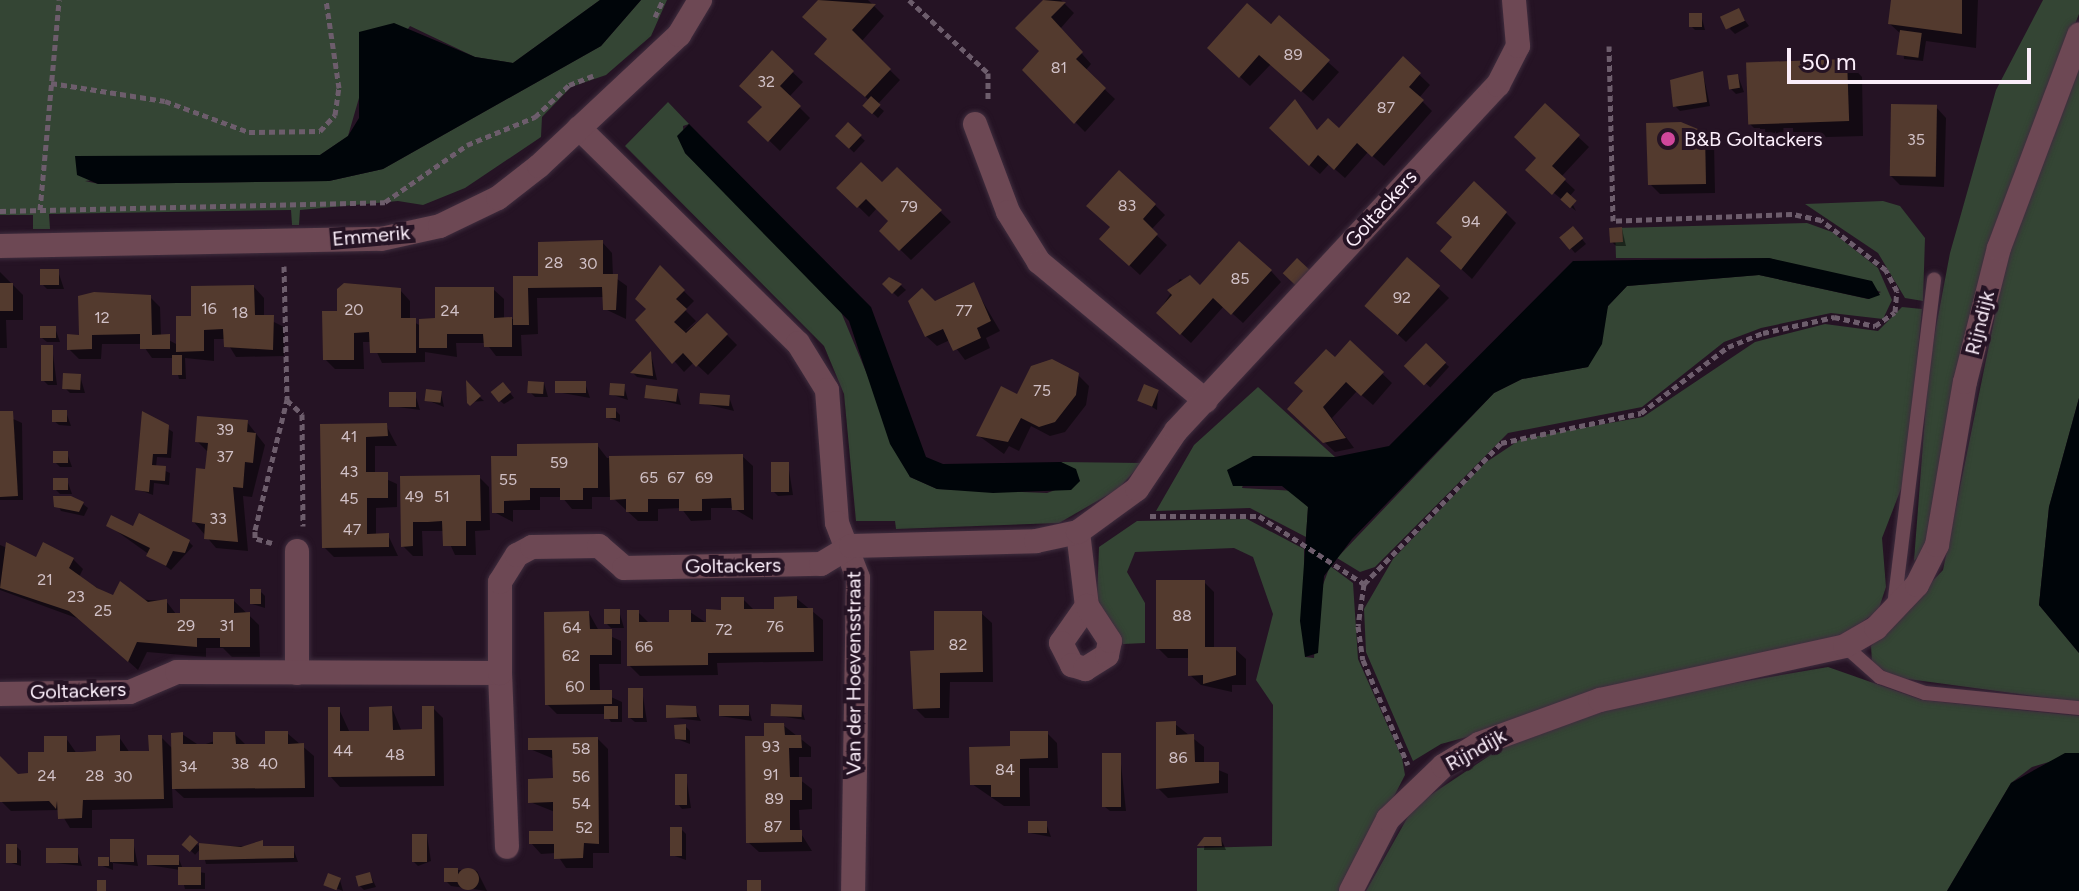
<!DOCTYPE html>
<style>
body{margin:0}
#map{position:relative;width:2079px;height:891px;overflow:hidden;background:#251324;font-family:Figtree,sans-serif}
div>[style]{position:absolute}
.green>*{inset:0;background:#344534}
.water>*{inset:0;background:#000509}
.shadow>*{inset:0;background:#0007;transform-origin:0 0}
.building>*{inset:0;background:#533a2e;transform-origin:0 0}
.round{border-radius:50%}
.path>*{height:5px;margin-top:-2.5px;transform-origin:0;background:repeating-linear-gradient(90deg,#6d5d6c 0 6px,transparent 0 10px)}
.roads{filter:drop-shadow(0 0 2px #3f2d3e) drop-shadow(0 0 2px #3f2d3e)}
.service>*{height:14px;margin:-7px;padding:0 7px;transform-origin:7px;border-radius:7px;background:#6d4854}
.minor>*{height:24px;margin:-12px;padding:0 12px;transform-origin:12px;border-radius:12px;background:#6d4854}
.tertiary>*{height:24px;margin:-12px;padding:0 12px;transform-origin:12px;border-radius:12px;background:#6d4854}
.dots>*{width:22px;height:22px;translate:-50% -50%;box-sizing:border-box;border:4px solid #251324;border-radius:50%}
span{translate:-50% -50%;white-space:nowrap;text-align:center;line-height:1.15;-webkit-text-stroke:8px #251324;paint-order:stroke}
.number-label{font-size:16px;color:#d0c0c6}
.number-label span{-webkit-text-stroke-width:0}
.poi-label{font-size:20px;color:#faedf9}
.left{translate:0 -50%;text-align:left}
.street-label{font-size:20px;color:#faedf9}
.scale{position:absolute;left:1787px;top:48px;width:244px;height:36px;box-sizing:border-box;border:4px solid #faedf9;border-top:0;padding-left:10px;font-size:24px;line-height:28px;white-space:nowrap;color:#faedf9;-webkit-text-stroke:6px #251324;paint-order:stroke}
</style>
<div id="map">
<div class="green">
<div style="clip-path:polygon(0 0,600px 0,513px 63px,475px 57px,410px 26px,359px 98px,348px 136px,320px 155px,85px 181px,99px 184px,329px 181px,383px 169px,601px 46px,641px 0,667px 0,651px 36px,606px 75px,571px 87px,542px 117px,541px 137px,465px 188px,423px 205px,398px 201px,300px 210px,299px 225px,292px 225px,291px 210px,49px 214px,50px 229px,33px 229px,33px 215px,0 215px)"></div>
<div style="clip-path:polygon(2043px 0,2079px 0,2079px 14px,2011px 184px,1929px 545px,1914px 561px,1929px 364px,1950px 253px,1996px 90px)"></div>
<div style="clip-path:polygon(2079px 60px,2079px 398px,2049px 507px,2039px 605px,2079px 653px,2079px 702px,1893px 677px,1872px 662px,1871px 646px,1943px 570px,2006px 262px)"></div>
<div style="clip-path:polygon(668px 102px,689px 124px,683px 126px,685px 153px,836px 300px,910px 477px,937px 489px,1047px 493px,1080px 481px,1061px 462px,1142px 463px,1118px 489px,1059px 523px,896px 529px,895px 521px,856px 521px,844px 394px,824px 346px,625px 146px)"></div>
<div style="clip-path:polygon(1883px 201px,1900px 206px,1925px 238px,1923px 301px,1905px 298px,1878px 253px,1805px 204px)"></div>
<div style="clip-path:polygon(1807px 223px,1832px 232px,1878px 268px,1892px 300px,1883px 319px,1831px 313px,1761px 328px,1724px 342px,1642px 407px,1508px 433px,1375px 567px,1360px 572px,1337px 558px,1494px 393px,1522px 379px,1588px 367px,1608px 306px,1627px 286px,1759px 275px,1868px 299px,1881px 292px,1769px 258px,1616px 258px,1615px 228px)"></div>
<div style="clip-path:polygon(1902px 307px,1922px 309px,1906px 476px,1882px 538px,1886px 587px,1878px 611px,1843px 635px,1441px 744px,1413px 761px,1366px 652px,1364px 609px,1393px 559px,1485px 463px,1521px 439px,1643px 417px,1755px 342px,1825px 324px,1878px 331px)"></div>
<div style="clip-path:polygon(1258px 387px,1335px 457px,1253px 456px,1242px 488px,1295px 491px,1308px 507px,1306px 537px,1250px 508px,1156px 511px,1194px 445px)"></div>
<div style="clip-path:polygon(1247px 519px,1304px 549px,1305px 657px,1314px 658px,1318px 598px,1330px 566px,1353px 583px,1358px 659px,1402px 758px,1405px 775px,1345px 891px,1197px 891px,1197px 848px,1272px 846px,1273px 705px,1256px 680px,1273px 614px,1253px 557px,1234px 548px,1135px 552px,1127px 572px,1145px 603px,1145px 643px,1123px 644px,1097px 599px,1099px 547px,1137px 521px)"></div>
<div style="clip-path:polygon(1828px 667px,1922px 700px,2079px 716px,2079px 753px,2032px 767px,2011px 783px,1947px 891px,1366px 891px,1414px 806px,1516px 738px,1648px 698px)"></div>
</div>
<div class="water">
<div style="clip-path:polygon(600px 0,641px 0,601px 46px,383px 169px,329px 181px,98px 184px,77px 175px,75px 156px,320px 155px,348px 136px,359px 118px,359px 32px,394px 23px,475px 57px,513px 63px)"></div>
<div style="clip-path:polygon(689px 124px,871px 307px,926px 457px,943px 464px,1061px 462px,1076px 469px,1080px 481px,1071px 490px,993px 493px,937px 489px,910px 477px,890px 444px,849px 321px,685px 153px,677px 136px)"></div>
<div style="clip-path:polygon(1769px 258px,1872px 281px,1880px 295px,1869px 299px,1759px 275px,1627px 286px,1608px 306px,1602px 344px,1588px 367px,1522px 379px,1494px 393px,1352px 539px,1324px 576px,1318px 653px,1305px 657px,1300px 621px,1308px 507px,1282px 486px,1233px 486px,1227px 470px,1253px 456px,1335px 457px,1389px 446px,1573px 261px)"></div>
<div style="clip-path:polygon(2079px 398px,2079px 653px,2039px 605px,2049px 507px)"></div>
<div style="clip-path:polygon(2065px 753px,2079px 753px,2079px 891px,1947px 891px,2011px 783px)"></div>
</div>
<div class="shadow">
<div style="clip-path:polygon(820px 0,868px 0,884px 16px,861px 42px,900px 80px,877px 105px,884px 111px,878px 118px,865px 106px,870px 101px,827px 64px,830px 40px,805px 17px)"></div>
<div style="clip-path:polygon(1045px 0,1061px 0,1074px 13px,1060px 29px,1091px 64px,1085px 71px,1115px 99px,1085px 132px,1024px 70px,1042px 51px,1018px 28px)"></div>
<div style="clip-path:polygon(1893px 0,1978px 0,1976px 48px,1926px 41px,1923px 61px,1904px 59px,1902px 35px,1890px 24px)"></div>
<div style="clip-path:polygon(1738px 11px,1749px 26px,1735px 34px,1730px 29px)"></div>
<div style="clip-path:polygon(1701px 15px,1705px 30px,1695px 30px,1691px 26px)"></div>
<div style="clip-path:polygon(1279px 18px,1339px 72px,1313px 101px,1271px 64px,1250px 86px,1220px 58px)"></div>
<div style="clip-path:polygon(772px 53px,803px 82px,789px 97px,810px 118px,780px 151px,750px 122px,764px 107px)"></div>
<div style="clip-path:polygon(1403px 59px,1430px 85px,1419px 98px,1432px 111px,1384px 166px,1368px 152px,1345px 178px,1329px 164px,1320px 174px,1296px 153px,1295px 102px,1317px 133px,1339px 131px)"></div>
<div style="clip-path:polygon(1847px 61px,1862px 77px,1863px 136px,1765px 139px,1750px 124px)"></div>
<div style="clip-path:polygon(1703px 73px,1710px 106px,1680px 111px,1675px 106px)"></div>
<div style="clip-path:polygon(1738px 76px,1744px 92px,1736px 94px,1731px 89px)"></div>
<div style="clip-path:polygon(1545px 106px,1589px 147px,1561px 177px,1575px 190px,1569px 197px,1576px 211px,1538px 180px)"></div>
<div style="clip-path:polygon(1936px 107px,1946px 118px,1944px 187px,1900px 185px,1890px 175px)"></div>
<div style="left:848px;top:125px;width:23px;height:16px;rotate:43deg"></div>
<div style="clip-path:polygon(1704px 133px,1714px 144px,1715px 193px,1660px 194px,1650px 184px)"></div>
<div style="clip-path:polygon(897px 170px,951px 222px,911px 260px,881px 231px,891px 221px,877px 208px,869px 217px,839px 188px,882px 185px)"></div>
<div style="clip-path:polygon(1155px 205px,1165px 215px,1151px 230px,1167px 245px,1140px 275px,1112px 249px)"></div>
<div style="clip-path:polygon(1506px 213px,1516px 223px,1472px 279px,1442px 251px)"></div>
<div style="clip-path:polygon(1622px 229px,1626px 246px,1616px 246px,1611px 241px)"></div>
<div style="clip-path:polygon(1577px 233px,1586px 244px,1575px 253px,1562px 238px)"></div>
<div style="clip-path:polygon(602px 242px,612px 253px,613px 276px,627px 286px,626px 319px,605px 309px,605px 297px,537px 298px,538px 334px,521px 335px,522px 356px,496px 356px,486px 343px,456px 343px,457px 357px,425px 352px,425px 362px,382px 363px,372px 342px,363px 342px,364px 369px,335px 369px,325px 359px,339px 313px,400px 290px,410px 301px,410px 320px,421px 326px,493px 289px,504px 299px,504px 319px,515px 319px,515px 278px,540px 278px)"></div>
<div style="clip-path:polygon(1407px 259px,1449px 298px,1406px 342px,1378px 316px)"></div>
<div style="clip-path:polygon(660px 268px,694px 301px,685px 310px,696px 321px,683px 333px,707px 315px,737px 345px,708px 375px,694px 362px,684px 372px,638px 320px,648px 309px)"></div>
<div style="clip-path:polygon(58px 271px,64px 289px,47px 289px,42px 284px)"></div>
<div style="clip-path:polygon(1271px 271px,1281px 282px,1243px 323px,1224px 306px,1191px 343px,1158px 313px,1180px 279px,1201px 287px)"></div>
<div style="clip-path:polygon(0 272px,23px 295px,23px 320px,6px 320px,7px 348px,0 348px)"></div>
<div style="clip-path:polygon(895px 280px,906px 290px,898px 297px,885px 285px)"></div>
<div style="clip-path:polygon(973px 285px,1000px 331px,986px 338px,990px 348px,965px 360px,950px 340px,937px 346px,926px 336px,934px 303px)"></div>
<div style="clip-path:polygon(254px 287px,264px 298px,264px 317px,284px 327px,284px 356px,236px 357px,225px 339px,214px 339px,214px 361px,185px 358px,186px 379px,179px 379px,174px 358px,152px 358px,142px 344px,102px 344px,101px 359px,79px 359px,69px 349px,81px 337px,80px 298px,150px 297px,160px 307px,161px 336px,178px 345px,193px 318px)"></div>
<div style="clip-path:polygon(55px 328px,60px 342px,47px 342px,42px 338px)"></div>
<div style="clip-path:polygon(1350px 343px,1392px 383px,1373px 405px,1357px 391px,1332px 418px,1354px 448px,1335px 452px,1289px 409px)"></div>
<div style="left:1426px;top:346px;width:31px;height:28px;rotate:42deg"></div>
<div style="clip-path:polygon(52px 347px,57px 385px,48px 385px,43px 380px)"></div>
<div style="clip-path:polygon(651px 354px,657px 380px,637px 377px,633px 373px)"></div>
<div style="clip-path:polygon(1078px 375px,1089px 386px,1086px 405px,1065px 432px,1050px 436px,1031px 426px,1019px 451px,1009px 446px,1004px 454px,979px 436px,1018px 396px)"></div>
<div style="clip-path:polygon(80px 376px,85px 393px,70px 393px,65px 388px)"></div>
<div style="clip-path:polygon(544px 383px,548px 397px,535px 397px,530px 392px)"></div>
<div style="clip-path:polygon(585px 383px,590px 398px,557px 392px)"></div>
<div style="clip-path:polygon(624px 386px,628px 400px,610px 394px)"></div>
<div style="clip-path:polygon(470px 388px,484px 401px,469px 402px)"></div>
<div style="clip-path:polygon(507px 389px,514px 398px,504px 404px,499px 400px)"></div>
<div style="clip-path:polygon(677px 391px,681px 405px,647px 397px)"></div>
<div style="clip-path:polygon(1158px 392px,1157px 410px,1140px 400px)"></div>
<div style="clip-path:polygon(441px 393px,444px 407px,427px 400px)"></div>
<div style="clip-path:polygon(415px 394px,420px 410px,391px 406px)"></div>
<div style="clip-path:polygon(729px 397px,734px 411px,701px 403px)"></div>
<div style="clip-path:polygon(615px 410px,620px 415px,620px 422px,609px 418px)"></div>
<div style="clip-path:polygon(66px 412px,71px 426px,59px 425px,54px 421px)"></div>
<div style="clip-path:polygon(0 413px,22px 423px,23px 500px,0 500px)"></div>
<div style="clip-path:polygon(144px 413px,173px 432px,171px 458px,157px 457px,156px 467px,170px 473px,169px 485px,154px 483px,153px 495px,137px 489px)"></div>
<div style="clip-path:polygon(247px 422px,265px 445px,252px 497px,243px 496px,248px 551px,216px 548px,194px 522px,207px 471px,207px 451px,197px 441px)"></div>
<div style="clip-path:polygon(386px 425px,397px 446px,375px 446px,375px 474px,397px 484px,397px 507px,376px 508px,376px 536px,388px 535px,398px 556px,334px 557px,324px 547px,322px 426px)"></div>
<div style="clip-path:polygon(597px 445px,607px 458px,742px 456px,753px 466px,753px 520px,733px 508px,711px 508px,711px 520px,691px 521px,681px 508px,658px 509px,658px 521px,638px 521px,612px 497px,592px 497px,592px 509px,572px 509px,562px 497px,540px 497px,540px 510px,513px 510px,513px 522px,494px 512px,519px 458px)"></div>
<div style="clip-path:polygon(67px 453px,72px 467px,60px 467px,55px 462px)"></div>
<div style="clip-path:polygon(788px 464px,793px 495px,778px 496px,773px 491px)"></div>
<div style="clip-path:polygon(479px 477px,489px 487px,490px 530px,475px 531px,476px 555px,455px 555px,444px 531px,422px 531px,423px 556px,413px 556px,403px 546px,402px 478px)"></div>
<div style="clip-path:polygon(67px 480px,72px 494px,60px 494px,55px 489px)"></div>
<div style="clip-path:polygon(55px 499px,83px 504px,88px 508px,84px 516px,61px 511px)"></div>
<div style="clip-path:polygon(108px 525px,189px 542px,193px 546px,171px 570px)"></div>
<div style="clip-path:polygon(0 545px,37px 560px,73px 559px,83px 569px,79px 577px,114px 598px,166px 601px,176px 614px,234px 601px,259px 625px,260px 657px,232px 657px,223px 648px,206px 648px,206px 657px,147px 652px,138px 670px,82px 620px,0 590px)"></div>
<div style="clip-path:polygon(1204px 582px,1214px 592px,1214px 649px,1235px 649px,1246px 659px,1246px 685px,1232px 685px,1232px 692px,1201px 685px,1190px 675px,1190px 658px,1168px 658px,1158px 648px)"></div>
<div style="clip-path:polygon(260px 591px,265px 596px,265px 608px,252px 604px)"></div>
<div style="clip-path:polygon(796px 598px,823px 620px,823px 661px,717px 663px,718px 675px,640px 676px,629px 665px,638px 612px,648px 622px,671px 624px,690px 612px,708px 624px,743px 599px,754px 610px,776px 610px)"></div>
<div style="clip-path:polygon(619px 611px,624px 628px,611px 628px,606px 623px)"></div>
<div style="clip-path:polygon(589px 613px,599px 631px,621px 641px,621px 664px,599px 664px,600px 692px,622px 702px,622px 722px,611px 722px,606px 714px,557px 714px,547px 704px)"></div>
<div style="clip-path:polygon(981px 613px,992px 623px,993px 682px,950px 682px,949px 718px,925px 718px,915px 708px,936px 652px)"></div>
<div style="clip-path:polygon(642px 690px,647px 722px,635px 722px,630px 718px)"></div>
<div style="clip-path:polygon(748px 707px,752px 721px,720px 716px)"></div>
<div style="clip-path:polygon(801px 707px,805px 720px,773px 715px)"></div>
<div style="clip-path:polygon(392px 708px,402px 732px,424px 731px,433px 708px,443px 718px,444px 786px,340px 787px,330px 776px,339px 709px,350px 733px,371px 732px)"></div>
<div style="clip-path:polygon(695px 708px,701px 721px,668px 717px)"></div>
<div style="clip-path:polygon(1175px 724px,1204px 747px,1204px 764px,1228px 774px,1228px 793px,1168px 798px,1158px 788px)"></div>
<div style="clip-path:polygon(783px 725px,811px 747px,811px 757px,799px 757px,799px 779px,812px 789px,812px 809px,799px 810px,800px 832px,812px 851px,759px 852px,748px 842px,766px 737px)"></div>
<div style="clip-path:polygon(685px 726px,690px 731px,690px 744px,677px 739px)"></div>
<div style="clip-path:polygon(287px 733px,314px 756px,314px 797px,184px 798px,172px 787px,173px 808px,92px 810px,92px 828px,70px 828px,59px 810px,11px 811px,0 800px,0 759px,17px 776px,30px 775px,66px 738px,77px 754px,98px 753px,119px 737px,130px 753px,151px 752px,161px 737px,173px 749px,182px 734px,200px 746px,235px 734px,245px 744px,267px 746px)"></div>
<div style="clip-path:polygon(1047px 733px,1057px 743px,1058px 768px,1029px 768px,1030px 806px,1004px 806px,972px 784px,1012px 748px)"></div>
<div style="clip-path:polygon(598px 739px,608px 749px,609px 853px,593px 853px,593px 868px,566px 868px,556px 853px,541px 854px,531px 843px,555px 833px,555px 812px,530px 802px,555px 780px,554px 759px,530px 749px)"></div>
<div style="clip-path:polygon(1120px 755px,1126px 811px,1110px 811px,1105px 807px)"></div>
<div style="clip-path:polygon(686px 776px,691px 808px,682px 809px,678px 804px)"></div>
<div style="clip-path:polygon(1046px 823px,1051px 837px,1030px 833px)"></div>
<div style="clip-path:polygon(681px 829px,686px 834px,686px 860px,672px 855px)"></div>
<div style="clip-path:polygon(427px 836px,431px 861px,418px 866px,414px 862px)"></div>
<div style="left:190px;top:838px;width:15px;height:9px;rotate:42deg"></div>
<div style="clip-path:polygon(1205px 839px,1221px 839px,1226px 850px,1204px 850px)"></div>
<div style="clip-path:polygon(133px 841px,138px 866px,113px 863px,112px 842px)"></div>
<div style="clip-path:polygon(201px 845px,293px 848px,298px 862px,206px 864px)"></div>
<div style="clip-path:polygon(16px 846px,21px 851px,21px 866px,8px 862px)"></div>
<div style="clip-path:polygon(77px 850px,82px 866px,47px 862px)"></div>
<div style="clip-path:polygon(178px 857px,183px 869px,205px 873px,205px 889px,185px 889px,180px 870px,149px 865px)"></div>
<div style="clip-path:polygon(108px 859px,113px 863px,113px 870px,100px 865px)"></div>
<div style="clip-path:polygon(458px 870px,477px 871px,487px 891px,451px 886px,446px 881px)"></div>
<div style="clip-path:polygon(370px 874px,376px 887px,364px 890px,359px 885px)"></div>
<div style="clip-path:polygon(340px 880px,343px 891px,326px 884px)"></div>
</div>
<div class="building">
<div style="clip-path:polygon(818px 0,876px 4px,852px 30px,891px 69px,865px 97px,814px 54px,827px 39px,802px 17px)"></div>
<div style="clip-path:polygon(1043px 0,1066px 2px,1051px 17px,1083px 52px,1076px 59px,1106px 88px,1074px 124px,1022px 70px,1039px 51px,1015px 28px)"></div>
<div style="clip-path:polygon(1891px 0,1962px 0,1962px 34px,1888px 24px)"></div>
<div style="clip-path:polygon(1247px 3px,1271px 24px,1279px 15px,1330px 60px,1301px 92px,1259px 55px,1239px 78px,1207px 48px)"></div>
<div style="left:1739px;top:8px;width:14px;height:21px;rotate:65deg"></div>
<div style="left:1689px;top:13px;width:13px;height:14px"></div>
<div style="left:1900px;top:30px;width:22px;height:25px;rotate:8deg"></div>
<div style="clip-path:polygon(772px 50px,794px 71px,780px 86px,801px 106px,768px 142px,747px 122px,762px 107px,739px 86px)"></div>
<div style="clip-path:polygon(1403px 56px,1421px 73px,1409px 87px,1424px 100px,1372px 157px,1357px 143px,1334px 170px,1318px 155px,1309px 166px,1269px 128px,1295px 99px,1317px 130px,1328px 118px,1339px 128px)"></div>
<div style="left:1847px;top:59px;width:62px;height:101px;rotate:88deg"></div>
<div style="clip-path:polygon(1703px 71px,1707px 102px,1673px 107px,1670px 80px)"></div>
<div style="left:1738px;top:74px;width:14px;height:11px;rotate:82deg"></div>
<div style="left:871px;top:96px;width:13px;height:13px;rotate:42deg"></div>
<div style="clip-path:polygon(1545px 103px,1580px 135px,1552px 166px,1566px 179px,1552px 195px,1525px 170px,1536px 158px,1514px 137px)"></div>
<div style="left:1891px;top:104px;width:46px;height:72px;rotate:1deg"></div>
<div style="left:848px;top:122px;width:19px;height:19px;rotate:43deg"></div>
<div style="clip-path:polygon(1681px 122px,1705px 132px,1706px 184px,1648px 185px,1646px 123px)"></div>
<div style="clip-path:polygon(861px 162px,882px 182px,897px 167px,942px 210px,899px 251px,879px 231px,888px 221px,866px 199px,857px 208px,836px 188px)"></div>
<div style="clip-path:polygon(1119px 170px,1156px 204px,1143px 219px,1158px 234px,1129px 266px,1099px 239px,1110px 227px,1086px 206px)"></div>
<div style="clip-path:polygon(1474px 181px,1507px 212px,1461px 270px,1440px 251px,1452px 237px,1436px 223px)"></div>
<div style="left:1567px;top:192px;width:13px;height:10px;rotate:42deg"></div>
<div style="left:1573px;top:226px;width:16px;height:18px;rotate:50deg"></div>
<div style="left:1622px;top:227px;width:15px;height:13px;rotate:86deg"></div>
<div style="clip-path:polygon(603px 240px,603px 274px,618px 274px,616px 310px,603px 310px,602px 287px,528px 288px,529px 325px,513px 325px,513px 276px,538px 276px,538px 242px)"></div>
<div style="clip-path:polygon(1239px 241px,1272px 270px,1231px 315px,1213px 298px,1180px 335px,1156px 313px,1172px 295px,1167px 290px,1190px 275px,1200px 285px)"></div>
<div style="left:1407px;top:257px;width:44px;height:65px;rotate:41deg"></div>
<div style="left:1297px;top:258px;width:19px;height:21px;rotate:43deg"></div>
<div style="clip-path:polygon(660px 265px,685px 290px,676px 299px,687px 309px,674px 322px,686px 333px,707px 313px,728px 334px,696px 367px,683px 353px,672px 364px,635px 320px,646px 309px,635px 299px)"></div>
<div style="left:40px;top:269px;width:19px;height:16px"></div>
<div style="clip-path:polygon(889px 277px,902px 284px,892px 294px,882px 284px)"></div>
<div style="clip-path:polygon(974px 282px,991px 321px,977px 328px,981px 338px,953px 351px,943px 329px,925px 337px,908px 301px,922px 288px,935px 301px)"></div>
<div style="left:0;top:283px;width:13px;height:28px"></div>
<div style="clip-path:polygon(344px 283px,401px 288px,401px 318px,416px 318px,416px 353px,370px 353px,369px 332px,354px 333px,354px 360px,323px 360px,322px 311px,337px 311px,337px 289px)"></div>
<div style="clip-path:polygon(254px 285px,255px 315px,274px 315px,273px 350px,224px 347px,223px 329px,204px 330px,204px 351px,176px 352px,176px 316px,191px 316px,191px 286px)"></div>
<div style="clip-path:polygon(435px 287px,494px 287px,494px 318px,512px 317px,512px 347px,484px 347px,483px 334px,447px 334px,447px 348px,419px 348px,419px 319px,435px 318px)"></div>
<div style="clip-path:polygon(94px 292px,151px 295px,152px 335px,170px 334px,170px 349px,140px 349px,140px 334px,92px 335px,92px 349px,67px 350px,67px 334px,79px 335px,78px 296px)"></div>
<div style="left:56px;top:326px;width:12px;height:16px;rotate:90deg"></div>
<div style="clip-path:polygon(1350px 340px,1384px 372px,1361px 396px,1346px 382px,1323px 407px,1346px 438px,1323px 443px,1287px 409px,1303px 391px,1294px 383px,1326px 349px,1335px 357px)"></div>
<div style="left:1426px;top:343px;width:28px;height:32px;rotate:44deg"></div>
<div style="left:53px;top:345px;width:36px;height:12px;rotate:90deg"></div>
<div style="clip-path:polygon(651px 351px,653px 376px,630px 373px)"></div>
<div style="left:182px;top:355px;width:20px;height:10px;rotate:90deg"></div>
<div style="clip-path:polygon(1052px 359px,1079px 373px,1076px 395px,1055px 422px,1039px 427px,1021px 418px,1008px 442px,976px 436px,1001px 386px,1017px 394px,1031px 366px)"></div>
<div style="left:63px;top:373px;width:18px;height:16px;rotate:3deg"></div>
<div style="clip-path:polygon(466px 380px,481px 396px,470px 406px,467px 403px)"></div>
<div style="left:528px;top:381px;width:16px;height:12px;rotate:4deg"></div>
<div style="left:555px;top:381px;width:31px;height:12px"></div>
<div style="left:503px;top:382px;width:13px;height:16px;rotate:51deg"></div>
<div style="left:610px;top:383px;width:15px;height:12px;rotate:4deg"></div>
<div style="left:1144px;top:384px;width:16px;height:18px;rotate:22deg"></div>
<div style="left:646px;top:385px;width:32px;height:13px;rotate:7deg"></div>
<div style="left:426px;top:389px;width:16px;height:12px;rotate:7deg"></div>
<div style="left:389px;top:392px;width:27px;height:15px"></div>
<div style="left:700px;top:393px;width:30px;height:11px;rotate:4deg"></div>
<div style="left:606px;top:408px;width:10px;height:10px"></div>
<div style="left:52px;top:410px;width:15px;height:12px"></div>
<div style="clip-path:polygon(0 411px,13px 411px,18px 496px,0 497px)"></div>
<div style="clip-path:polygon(142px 411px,169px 425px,167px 454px,153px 454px,152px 465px,166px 466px,165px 481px,150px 480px,149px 492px,135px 490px)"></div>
<div style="clip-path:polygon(197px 416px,248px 420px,247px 432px,256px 433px,253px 463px,245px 462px,243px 488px,233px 487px,238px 542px,204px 539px,205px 524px,192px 522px,196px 468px,205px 469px,208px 443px,195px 442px)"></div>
<div style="clip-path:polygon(387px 423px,388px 436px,366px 437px,366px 472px,388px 472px,388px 498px,367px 498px,367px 534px,389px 533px,389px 547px,322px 548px,320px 424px)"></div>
<div style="clip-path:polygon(598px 443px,598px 488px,583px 488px,583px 500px,560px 500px,560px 488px,530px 488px,530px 500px,504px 501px,504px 513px,492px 513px,491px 456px,517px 456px,517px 444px)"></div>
<div style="left:53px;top:451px;width:15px;height:12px"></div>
<div style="clip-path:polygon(743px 454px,744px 510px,732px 510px,731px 498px,702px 499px,702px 511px,679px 511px,679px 499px,648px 499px,648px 512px,626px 512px,626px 499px,610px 500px,609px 456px)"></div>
<div style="left:771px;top:462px;width:18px;height:30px"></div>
<div style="clip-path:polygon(480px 475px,481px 521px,466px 521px,466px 546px,443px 546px,442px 521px,428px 522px,413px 522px,413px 546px,401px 547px,400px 476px)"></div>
<div style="left:53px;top:478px;width:15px;height:12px"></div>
<div style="clip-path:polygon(53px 496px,71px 496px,84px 502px,79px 512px,54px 507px)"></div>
<div style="clip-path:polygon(139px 513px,190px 540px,185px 553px,173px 551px,166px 566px,146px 556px,150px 548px,106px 526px,111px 515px,133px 526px)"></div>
<div style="clip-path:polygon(6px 542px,36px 557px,43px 542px,74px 558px,69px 568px,97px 588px,113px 595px,120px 581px,148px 602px,167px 599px,167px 613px,180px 613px,180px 599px,234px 599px,234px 613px,250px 612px,250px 647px,220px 647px,220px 638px,197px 638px,197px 647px,137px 642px,128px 662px,69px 611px,0 588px)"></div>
<div style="clip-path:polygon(1156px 580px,1205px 580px,1205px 647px,1236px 647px,1236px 675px,1203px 684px,1203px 675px,1188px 676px,1188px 649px,1156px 649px)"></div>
<div style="left:261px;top:589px;width:15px;height:11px;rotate:90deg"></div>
<div style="clip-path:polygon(797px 596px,797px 608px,813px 608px,814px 652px,708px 653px,708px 665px,627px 666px,627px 610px,639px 610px,639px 622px,669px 622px,669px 610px,691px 610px,691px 622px,706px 622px,706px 609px,721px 610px,721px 597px,744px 597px,744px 609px,774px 609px,774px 597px)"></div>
<div style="left:604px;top:609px;width:16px;height:15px"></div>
<div style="clip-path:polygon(589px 611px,590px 629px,612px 629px,612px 655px,590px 655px,590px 690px,612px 690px,612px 704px,545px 705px,544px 612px)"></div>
<div style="clip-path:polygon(934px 611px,982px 611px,983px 672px,940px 673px,940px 708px,913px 709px,910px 651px,934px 650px)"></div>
<div style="left:628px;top:688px;width:15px;height:30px"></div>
<div style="left:771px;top:704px;width:31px;height:12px;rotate:2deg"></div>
<div style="clip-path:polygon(666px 705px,696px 706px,697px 717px,666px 718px)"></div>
<div style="left:719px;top:705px;width:30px;height:11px"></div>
<div style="clip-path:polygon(392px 706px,393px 730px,422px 729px,422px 706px,434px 706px,435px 776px,328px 777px,328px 707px,340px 707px,340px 731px,369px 731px,369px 707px)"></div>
<div style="left:604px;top:706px;width:14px;height:13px"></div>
<div style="clip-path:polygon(1176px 721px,1176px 735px,1194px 734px,1195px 762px,1219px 762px,1219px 783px,1156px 789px,1156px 722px)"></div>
<div style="clip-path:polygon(764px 723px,784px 723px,785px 735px,801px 735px,802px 748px,789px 748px,790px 777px,802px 777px,802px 800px,790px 800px,790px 830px,802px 830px,802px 842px,746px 843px,745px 736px,764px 736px)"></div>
<div style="clip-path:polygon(686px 724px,686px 740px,675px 739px,674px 725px)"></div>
<div style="clip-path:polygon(265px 731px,288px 731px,288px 744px,304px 743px,305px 788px,172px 789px,171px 733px,183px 732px,183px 744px,213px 744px,213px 732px,235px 732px,236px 744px,265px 744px)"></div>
<div style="clip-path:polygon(1010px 731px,1048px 731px,1048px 758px,1020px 759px,1020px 797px,991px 797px,991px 785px,970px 785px,969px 747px,1010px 746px)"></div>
<div style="clip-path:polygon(120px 735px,120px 751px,149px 751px,148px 735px,162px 735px,164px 799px,83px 800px,82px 818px,58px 819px,57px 801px,56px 809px,49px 801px,0 802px,0 756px,18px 774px,28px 773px,28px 752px,44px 752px,44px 736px,67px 736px,67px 752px,82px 752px,96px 751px,96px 736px)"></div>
<div style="clip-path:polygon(598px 737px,599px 844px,584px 843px,583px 858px,554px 859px,554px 844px,529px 844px,529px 831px,553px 831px,553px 802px,528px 803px,528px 779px,553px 778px,552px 750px,528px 750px,528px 738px)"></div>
<div style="left:1102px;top:753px;width:19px;height:54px"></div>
<div style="left:675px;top:774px;width:12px;height:31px"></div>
<div style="left:1028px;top:821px;width:19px;height:12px"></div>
<div style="left:670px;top:827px;width:12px;height:29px"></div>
<div style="left:412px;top:834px;width:15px;height:28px"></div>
<div style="left:190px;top:835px;width:11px;height:13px;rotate:41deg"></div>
<div style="clip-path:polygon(1204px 837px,1221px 837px,1222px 846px,1197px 846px)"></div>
<div style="left:134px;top:839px;width:23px;height:24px;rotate:90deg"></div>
<div style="clip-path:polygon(263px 840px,263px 846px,294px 846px,294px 858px,199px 860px,199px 843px,241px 847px)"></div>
<div style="left:6px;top:844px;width:11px;height:19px"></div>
<div style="left:46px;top:848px;width:32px;height:15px"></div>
<div style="left:147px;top:855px;width:32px;height:10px"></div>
<div style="left:98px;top:857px;width:11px;height:9px"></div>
<div style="left:178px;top:867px;width:23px;height:18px"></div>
<div style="left:444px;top:868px;width:14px;height:14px"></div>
<div class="round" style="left:457px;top:868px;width:22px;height:22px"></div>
<div style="left:370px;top:872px;width:11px;height:15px;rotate:75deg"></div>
<div style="left:328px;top:873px;width:14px;height:13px;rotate:21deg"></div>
<div style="left:97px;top:880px;width:9px;height:11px"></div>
<div style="left:747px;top:880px;width:14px;height:11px"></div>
</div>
<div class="path">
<div style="left:909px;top:0;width:108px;rotate:42.7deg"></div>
<div style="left:988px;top:73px;width:27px;rotate:90deg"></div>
<div style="left:655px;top:17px;width:19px;rotate:-65deg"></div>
<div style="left:51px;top:83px;width:115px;rotate:9deg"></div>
<div style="left:165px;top:101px;width:90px;rotate:20.3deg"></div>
<div style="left:249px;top:132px;width:71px;rotate:-0.8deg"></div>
<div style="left:320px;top:131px;width:22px;rotate:-47deg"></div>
<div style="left:335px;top:115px;width:27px;rotate:-82deg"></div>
<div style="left:339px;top:88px;width:89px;rotate:-98.4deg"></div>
<div style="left:40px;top:210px;width:211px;rotate:-84.8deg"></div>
<div style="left:0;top:211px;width:385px;rotate:-1.3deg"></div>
<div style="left:385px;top:202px;width:100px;rotate:-34.8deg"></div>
<div style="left:467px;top:145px;width:74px;rotate:-22.4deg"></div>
<div style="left:535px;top:117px;width:47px;rotate:-43.3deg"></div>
<div style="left:569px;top:85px;width:26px;rotate:-21deg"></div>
<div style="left:284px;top:266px;width:134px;rotate:88.7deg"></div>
<div style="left:287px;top:400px;width:21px;rotate:43deg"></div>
<div style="left:302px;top:414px;width:112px;rotate:89.5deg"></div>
<div style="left:1150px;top:516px;width:109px"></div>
<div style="left:1259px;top:516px;width:125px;rotate:32.9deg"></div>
<div style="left:1364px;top:584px;width:42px;rotate:98.1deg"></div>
<div style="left:1358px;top:626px;width:34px;rotate:82deg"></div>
<div style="left:1363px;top:660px;width:114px;rotate:66.8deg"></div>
<div style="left:272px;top:543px;width:18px;rotate:-164deg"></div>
<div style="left:255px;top:538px;width:8px;rotate:-90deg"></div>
<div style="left:255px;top:530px;width:134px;rotate:-76.2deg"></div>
<div style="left:1364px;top:584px;width:197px;rotate:-45.8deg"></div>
<div style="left:1501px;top:443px;width:143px;rotate:-12.1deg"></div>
<div style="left:1641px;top:413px;width:109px;rotate:-37.2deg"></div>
<div style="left:1728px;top:347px;width:38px;rotate:-22deg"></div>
<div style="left:1763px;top:333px;width:73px;rotate:-12.7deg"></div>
<div style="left:1834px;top:317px;width:42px;rotate:12.4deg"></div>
<div style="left:1875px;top:326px;width:24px;rotate:-35deg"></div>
<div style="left:1895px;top:312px;width:21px;rotate:-85deg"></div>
<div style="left:1897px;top:291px;width:24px;rotate:-118deg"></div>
<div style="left:1886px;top:270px;width:82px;rotate:-142.4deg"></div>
<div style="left:1821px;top:220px;width:30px;rotate:-168deg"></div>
<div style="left:1792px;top:214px;width:179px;rotate:177.8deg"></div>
<div style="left:1613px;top:221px;width:175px;rotate:-91.3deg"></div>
</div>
<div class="roads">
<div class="service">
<div style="left:1894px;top:606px;width:329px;rotate:-83deg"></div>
<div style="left:1845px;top:646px;width:47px;rotate:41.5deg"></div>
<div style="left:1880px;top:677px;width:48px;rotate:19.6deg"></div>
<div style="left:1925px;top:693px;width:155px;rotate:5.6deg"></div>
</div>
<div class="minor">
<div style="left:975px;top:124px;width:94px;rotate:69.4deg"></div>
<div style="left:1008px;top:212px;width:59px;rotate:58.2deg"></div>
<div style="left:1039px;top:262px;width:217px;rotate:39.8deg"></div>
<div style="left:579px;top:128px;width:307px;rotate:44.5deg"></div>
<div style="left:798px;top:343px;width:55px;rotate:58.3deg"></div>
<div style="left:827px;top:390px;width:133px;rotate:85.7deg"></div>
<div style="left:837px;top:523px;width:59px;rotate:69.1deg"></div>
<div style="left:858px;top:578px;width:313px;rotate:90.9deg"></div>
<div style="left:0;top:246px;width:381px;rotate:-1.1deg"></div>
<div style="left:381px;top:239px;width:60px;rotate:-12.4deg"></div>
<div style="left:440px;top:226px;width:64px;rotate:-25.8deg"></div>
<div style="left:498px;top:198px;width:52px;rotate:-38deg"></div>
<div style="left:539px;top:166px;width:192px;rotate:-43.1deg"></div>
<div style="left:679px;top:35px;width:41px;rotate:-59deg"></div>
<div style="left:1078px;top:532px;width:75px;rotate:83.1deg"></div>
<div style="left:1087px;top:606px;width:45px;rotate:125.1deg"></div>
<div style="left:1061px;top:643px;width:25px;rotate:63deg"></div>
<div style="left:1072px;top:665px;width:14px;rotate:17deg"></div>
<div style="left:1085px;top:669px;width:26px;rotate:-32deg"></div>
<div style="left:1107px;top:655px;width:14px;rotate:-78deg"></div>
<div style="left:1110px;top:641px;width:42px;rotate:-123.3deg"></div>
<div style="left:297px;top:551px;width:122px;rotate:90deg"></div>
<div style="left:500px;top:673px;width:174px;rotate:87.7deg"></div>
<div style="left:0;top:694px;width:130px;rotate:-0.9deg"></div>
<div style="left:130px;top:692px;width:51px;rotate:-23.1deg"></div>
<div style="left:177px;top:672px;width:323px;rotate:0.2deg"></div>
<div style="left:500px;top:673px;width:91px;rotate:-90deg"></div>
<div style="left:500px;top:582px;width:32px;rotate:-58deg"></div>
<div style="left:517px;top:555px;width:17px;rotate:-28deg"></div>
<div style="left:532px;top:547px;width:67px;rotate:-0.9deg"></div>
<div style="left:599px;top:546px;width:33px;rotate:41deg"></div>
<div style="left:624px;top:568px;width:197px;rotate:-1.2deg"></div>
<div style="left:821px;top:564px;width:35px;rotate:-31deg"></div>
<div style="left:851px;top:546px;width:185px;rotate:-1.5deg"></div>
<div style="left:1036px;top:541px;width:43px;rotate:-12.1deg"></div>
<div style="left:1078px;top:532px;width:73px;rotate:-36.1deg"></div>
<div style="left:1137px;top:489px;width:70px;rotate:-56.1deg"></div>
<div style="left:1176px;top:431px;width:473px;rotate:-47.1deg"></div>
<div style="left:1498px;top:85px;width:44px;rotate:-62.9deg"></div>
<div style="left:1518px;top:46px;width:46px;rotate:-95deg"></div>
</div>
<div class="tertiary">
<div style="left:1351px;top:891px;width:81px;rotate:-62.8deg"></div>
<div style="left:1388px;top:819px;width:76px;rotate:-43.9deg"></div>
<div style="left:1443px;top:766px;width:42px;rotate:-31.4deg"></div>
<div style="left:1479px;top:744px;width:129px;rotate:-20deg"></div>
<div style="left:1600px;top:700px;width:251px;rotate:-12.4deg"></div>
<div style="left:1845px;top:646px;width:36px;rotate:-30deg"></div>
<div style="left:1876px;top:628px;width:59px;rotate:-46.4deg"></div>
<div style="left:1917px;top:585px;width:45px;rotate:-63.4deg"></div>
<div style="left:1937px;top:545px;width:165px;rotate:-80.3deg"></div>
<div style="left:1965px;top:382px;width:138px;rotate:-75.8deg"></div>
<div style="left:1999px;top:248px;width:228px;rotate:-69.4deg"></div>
</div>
</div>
<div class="dots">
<div style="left:1668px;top:139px;background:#d1479c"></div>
</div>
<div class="number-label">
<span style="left:1293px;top:55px">89</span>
<span style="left:1059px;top:68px">81</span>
<span style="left:766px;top:82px">32</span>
<span style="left:1386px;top:108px">87</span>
<span style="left:1916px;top:140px">35</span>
<span style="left:1127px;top:206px">83</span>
<span style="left:909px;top:207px">79</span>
<span style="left:1471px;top:222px">94</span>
<span style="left:554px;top:263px">28</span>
<span style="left:588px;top:264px">30</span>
<span style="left:1240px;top:279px">85</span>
<span style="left:1402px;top:298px">92</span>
<span style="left:209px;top:309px">16</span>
<span style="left:354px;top:310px">20</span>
<span style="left:450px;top:311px">24</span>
<span style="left:964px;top:311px">77</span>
<span style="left:240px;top:313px">18</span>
<span style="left:102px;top:318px">12</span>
<span style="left:1042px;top:391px">75</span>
<span style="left:225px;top:430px">39</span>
<span style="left:349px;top:437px">41</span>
<span style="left:225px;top:457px">37</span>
<span style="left:559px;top:463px">59</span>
<span style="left:349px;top:472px">43</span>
<span style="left:649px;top:478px">65</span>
<span style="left:676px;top:478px">67</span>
<span style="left:704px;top:478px">69</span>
<span style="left:508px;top:480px">55</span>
<span style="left:414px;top:497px">49</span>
<span style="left:442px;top:497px">51</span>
<span style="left:349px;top:499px">45</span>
<span style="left:218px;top:519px">33</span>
<span style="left:352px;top:530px">47</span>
<span style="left:45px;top:580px">21</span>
<span style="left:76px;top:597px">23</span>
<span style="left:103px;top:611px">25</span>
<span style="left:1182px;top:616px">88</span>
<span style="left:186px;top:626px">29</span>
<span style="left:227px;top:626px">31</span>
<span style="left:775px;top:627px">76</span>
<span style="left:572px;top:628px">64</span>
<span style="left:724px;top:630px">72</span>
<span style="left:958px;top:645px">82</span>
<span style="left:644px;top:647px">66</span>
<span style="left:571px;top:656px">62</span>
<span style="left:575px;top:687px">60</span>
<span style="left:771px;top:747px">93</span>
<span style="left:581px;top:749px">58</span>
<span style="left:343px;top:751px">44</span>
<span style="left:395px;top:755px">48</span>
<span style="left:1178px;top:758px">86</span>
<span style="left:240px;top:764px">38</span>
<span style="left:268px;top:764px">40</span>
<span style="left:188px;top:767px">34</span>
<span style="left:1005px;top:770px">84</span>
<span style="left:771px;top:775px">91</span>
<span style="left:47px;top:776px">24</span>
<span style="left:95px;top:776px">28</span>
<span style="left:123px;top:777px">30</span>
<span style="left:581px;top:777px">56</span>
<span style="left:774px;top:799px">89</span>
<span style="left:581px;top:804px">54</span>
<span style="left:773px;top:827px">87</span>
<span style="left:584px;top:828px">52</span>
</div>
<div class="poi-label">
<span class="left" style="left:1684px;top:139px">B&amp;B Goltackers</span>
</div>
<div class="street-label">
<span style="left:1381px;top:209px;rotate:-48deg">Goltackers</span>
<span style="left:371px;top:236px;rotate:-5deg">Emmerik</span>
<span style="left:1980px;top:323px;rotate:-76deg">Rijndijk</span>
<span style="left:733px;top:566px;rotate:-1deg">Goltackers</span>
<span style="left:854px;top:673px;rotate:-90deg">Van der Hoevensstraat</span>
<span style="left:78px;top:691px;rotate:-2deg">Goltackers</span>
<span style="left:1476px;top:750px;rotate:-29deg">Rijndijk</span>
</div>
<div class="scale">50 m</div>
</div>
